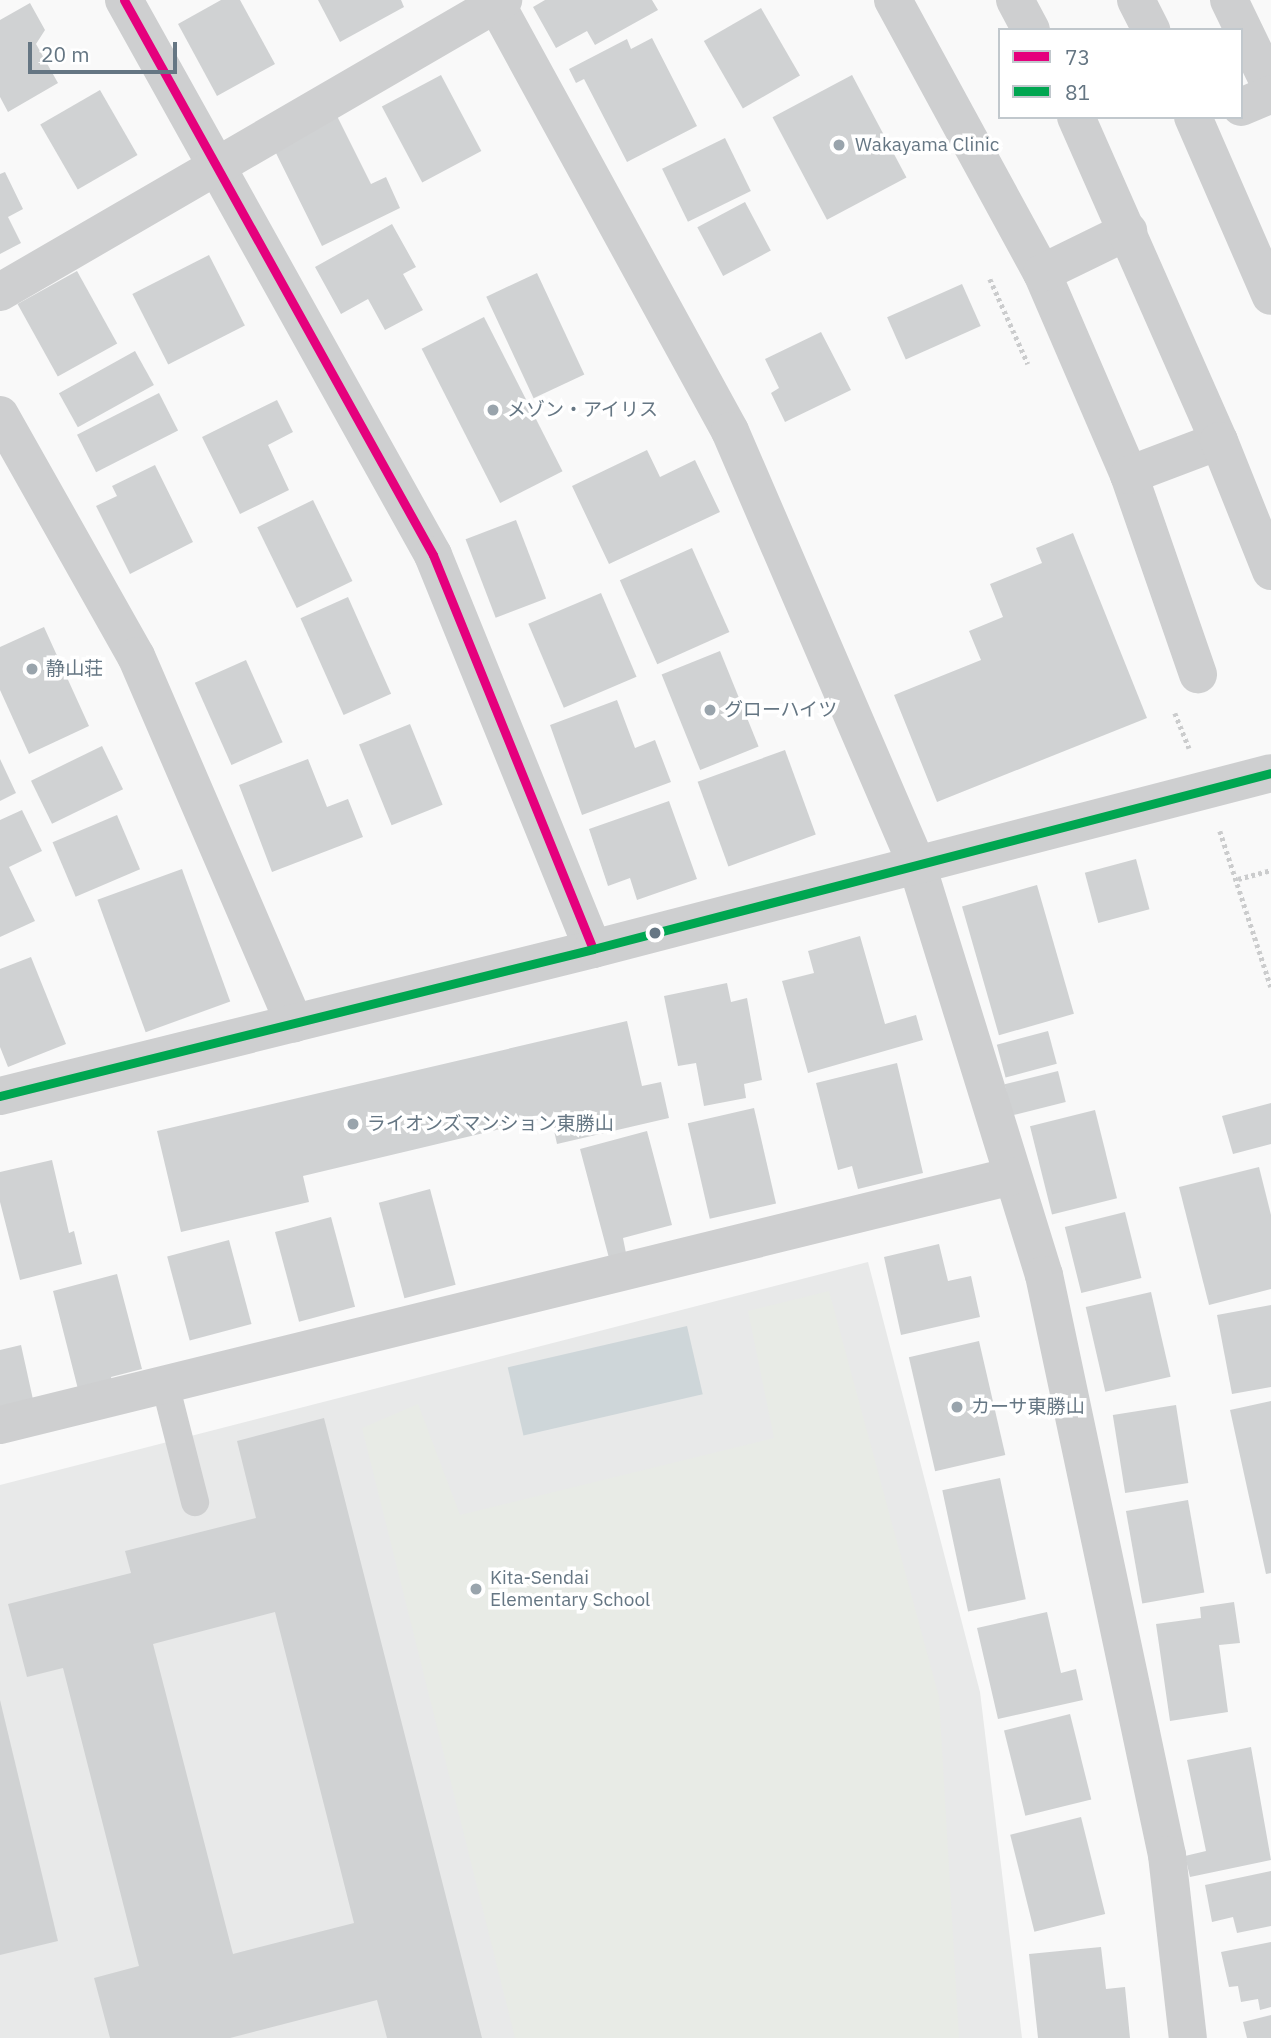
<!DOCTYPE html>
<meta charset="utf-8">
<style>
body{margin:0}
#map{position:relative;width:1271px;height:2038px;overflow:hidden;background:#f9f9f9;font-family:"IBM Plex Sans","Noto Sans JP",sans-serif}
div>[style]{position:absolute}
.built>*{inset:0;background:#e8e9e9}
.green>*{inset:0;background:#e8ebe6}
.water>*{inset:0;background:#ced6d9;transform-origin:0 0}
.building>*{inset:0;background:#d0d2d3;transform-origin:0 0}
.path>*{height:4.5px;margin-top:-2.25px;transform-origin:0;background:repeating-linear-gradient(90deg,#cbcccd 0 3.5px,transparent 0 7px)}
.service>*{height:28px;margin:-14px;padding:0 14px;transform-origin:14px;border-radius:14px;background:#cecfd0}
.minor>*{height:38px;margin:-19px;padding:0 19px;transform-origin:19px;border-radius:19px;background:#cecfd0}
.tertiary>*{height:38px;margin:-19px;padding:0 19px;transform-origin:19px;border-radius:19px;background:#cecfd0}
.bus-1>*{height:9px;margin:-4.5px;padding:0 4.5px;transform-origin:4.5px;border-radius:4.5px;background:#e5007d}
.bus-2>*{height:9px;margin:-4.5px;padding:0 4.5px;transform-origin:4.5px;border-radius:4.5px;background:#00a651}
.dots>*{width:19px;height:19px;translate:-50% -50%;box-sizing:border-box;border:4px solid #fff;border-radius:50%}
span{translate:-50% -50%;white-space:nowrap;text-align:center;line-height:1.15;-webkit-text-stroke:7px #fff;paint-order:stroke}
.poi-label{font-size:19px;color:#657683}
.left{translate:0 -50%;text-align:left}
.legend{position:absolute;left:998px;top:28px;width:245px;height:91px;box-sizing:border-box;background:#fff;border:2px solid #c1c8cd;margin:0;padding:9px 12px;list-style:none;font-size:21px;color:#657683}
.legend li{display:flex;align-items:center;gap:14px;height:35px}
.legend b{width:35px;border:2px solid #c1c8cd}
.scale{position:absolute;left:28px;top:42px;width:149px;height:32px;box-sizing:border-box;border:4px solid #657683;border-top:0;padding-left:9px;font-size:21px;line-height:24px;white-space:nowrap;color:#657683;-webkit-text-stroke:5px #fff;paint-order:stroke}
</style>
<div id="map">
<div class="built">
<div style="clip-path:polygon(868px 1262px,980px 1692px,1022px 2038px,0 2038px,0 1485px)"></div>
</div>
<div class="green">
<div style="clip-path:polygon(829px 1291px,939px 1697px,959px 2038px,515px 2038px,362px 1428px,418px 1404px,460px 1515px,774px 1438px,748px 1311px)"></div>
</div>
<div class="water">
<div style="left:687px;top:1326px;width:70px;height:184px;rotate:77deg"></div>
</div>
<div class="building">
<div style="clip-path:polygon(221px 0,240px 0,275px 64px,217px 96px,178px 24px)"></div>
<div style="clip-path:polygon(318px 0,401px 0,404px 7px,340px 42px)"></div>
<div style="clip-path:polygon(545px 0,652px 0,658px 10px,595px 45px,587px 31px,556px 48px,533px 7px)"></div>
<div style="clip-path:polygon(30px 3px,45px 30px,36px 44px,58px 83px,8px 112px,0 97px,0 20px)"></div>
<div style="left:761px;top:8px;width:78px;height:66px;rotate:60deg"></div>
<div style="clip-path:polygon(652px 38px,697px 126px,627px 162px,584px 79px,576px 83px,569px 69px,627px 39px,631px 49px)"></div>
<div style="left:441px;top:75px;width:86px;height:67px;rotate:62deg"></div>
<div style="left:852px;top:75px;width:116px;height:90px;rotate:62deg"></div>
<div style="left:100px;top:90px;width:75px;height:69px;rotate:60deg"></div>
<div style="clip-path:polygon(336px 114px,371px 184px,386px 177px,400px 208px,322px 246px,272px 145px)"></div>
<div style="left:725px;top:138px;width:59px;height:70px;rotate:64deg"></div>
<div style="clip-path:polygon(5px 172px,23px 209px,8px 217px,21px 243px,0 254px,0 174px)"></div>
<div style="left:745px;top:202px;width:55px;height:54px;rotate:62deg"></div>
<div style="clip-path:polygon(392px 224px,416px 267px,403px 274px,423px 310px,385px 330px,368px 299px,341px 314px,315px 267px)"></div>
<div style="left:209px;top:255px;width:79px;height:86px;rotate:63deg"></div>
<div style="left:77px;top:271px;width:83px;height:68px;rotate:61deg"></div>
<div style="left:537px;top:273px;width:112px;height:56px;rotate:65deg"></div>
<div style="left:962px;top:284px;width:46px;height:82px;rotate:66deg"></div>
<div style="left:484px;top:317px;width:173px;height:70px;rotate:63deg"></div>
<div style="clip-path:polygon(821px 332px,851px 390px,785px 422px,771px 393px,779px 388px,765px 359px)"></div>
<div style="left:135px;top:351px;width:39px;height:87px;rotate:61deg"></div>
<div style="left:159px;top:393px;width:42px;height:92px;rotate:63deg"></div>
<div style="clip-path:polygon(277px 400px,293px 432px,268px 445px,289px 490px,240px 514px,202px 437px)"></div>
<div style="clip-path:polygon(647px 450px,660px 477px,695px 460px,720px 512px,609px 564px,572px 486px)"></div>
<div style="clip-path:polygon(155px 465px,193px 542px,130px 574px,96px 506px,117px 496px,112px 486px)"></div>
<div style="left:313px;top:500px;width:90px;height:62px;rotate:64deg"></div>
<div style="left:516px;top:520px;width:84px;height:54px;rotate:69deg"></div>
<div style="clip-path:polygon(1073px 533px,1147px 718px,937px 802px,894px 695px,981px 660px,969px 631px,1003px 617px,990px 584px,1042px 563px,1036px 548px)"></div>
<div style="left:692px;top:548px;width:92px;height:79px;rotate:66deg"></div>
<div style="left:601px;top:593px;width:91px;height:79px;rotate:67deg"></div>
<div style="left:348px;top:597px;width:106px;height:52px;rotate:66deg"></div>
<div style="clip-path:polygon(44px 627px,89px 726px,29px 754px,0 690px,0 647px)"></div>
<div style="left:720px;top:651px;width:103px;height:63px;rotate:68deg"></div>
<div style="left:246px;top:660px;width:90px;height:56px;rotate:66deg"></div>
<div style="clip-path:polygon(617px 700px,635px 748px,655px 740px,671px 782px,582px 815px,550px 725px)"></div>
<div style="left:410px;top:724px;width:87px;height:55px;rotate:68deg"></div>
<div style="left:102px;top:746px;width:48px;height:79px;rotate:64deg"></div>
<div style="left:785px;top:750px;width:90px;height:93px;rotate:70deg"></div>
<div style="clip-path:polygon(0 759px,16px 793px,0 801px)"></div>
<div style="clip-path:polygon(308px 759px,327px 807px,348px 799px,363px 837px,272px 872px,239px 785px)"></div>
<div style="clip-path:polygon(669px 801px,697px 879px,637px 900px,630px 878px,608px 886px,589px 829px)"></div>
<div style="clip-path:polygon(22px 810px,42px 851px,9px 867px,35px 921px,0 937px,0 820px)"></div>
<div style="left:117px;top:815px;width:59px;height:70px;rotate:67deg"></div>
<div style="left:1136px;top:859px;width:52px;height:53px;rotate:75deg"></div>
<div style="left:182px;top:869px;width:141px;height:90px;rotate:70deg"></div>
<div style="left:1037px;top:885px;width:134px;height:78px;rotate:74deg"></div>
<div style="clip-path:polygon(860px 936px,885px 1024px,916px 1015px,923px 1040px,808px 1073px,782px 981px,814px 973px,808px 951px)"></div>
<div style="clip-path:polygon(31px 957px,66px 1044px,8px 1067px,0 1047px,0 969px)"></div>
<div style="clip-path:polygon(727px 983px,731px 1002px,747px 998px,762px 1080px,744px 1084px,746px 1098px,704px 1106px,696px 1063px,678px 1066px,664px 996px)"></div>
<div style="clip-path:polygon(627px 1021px,642px 1086px,661px 1082px,669px 1118px,557px 1144px,551px 1117px,303px 1176px,309px 1202px,181px 1232px,157px 1131px)"></div>
<div style="left:1048px;top:1031px;width:34px;height:53px;rotate:75deg"></div>
<div style="clip-path:polygon(897px 1063px,923px 1173px,858px 1189px,852px 1166px,838px 1170px,816px 1083px)"></div>
<div style="left:1058px;top:1071px;width:32px;height:55px;rotate:76deg"></div>
<div style="clip-path:polygon(1271px 1103px,1271px 1144px,1233px 1154px,1222px 1116px)"></div>
<div style="left:754px;top:1108px;width:98px;height:68px;rotate:77deg"></div>
<div style="left:1095px;top:1110px;width:91px;height:67px;rotate:76deg"></div>
<div style="clip-path:polygon(647px 1131px,672px 1225px,623px 1238px,626px 1253px,609px 1258px,580px 1149px)"></div>
<div style="clip-path:polygon(52px 1160px,69px 1233px,74px 1231px,82px 1264px,20px 1280px,0 1202px,0 1172px)"></div>
<div style="clip-path:polygon(1259px 1167px,1271px 1215px,1271px 1289px,1209px 1305px,1179px 1187px)"></div>
<div style="left:430px;top:1189px;width:99px;height:53px;rotate:75deg"></div>
<div style="left:1125px;top:1212px;width:68px;height:62px;rotate:76deg"></div>
<div style="left:331px;top:1217px;width:93px;height:58px;rotate:75deg"></div>
<div style="left:229px;top:1240px;width:87px;height:64px;rotate:75deg"></div>
<div style="clip-path:polygon(939px 1244px,948px 1281px,971px 1276px,980px 1317px,901px 1335px,884px 1257px)"></div>
<div style="clip-path:polygon(117px 1274px,142px 1369px,111px 1377px,114px 1387px,80px 1397px,53px 1291px)"></div>
<div style="left:1151px;top:1292px;width:87px;height:67px;rotate:77deg"></div>
<div style="clip-path:polygon(1271px 1305px,1271px 1387px,1232px 1394px,1217px 1315px)"></div>
<div style="left:979px;top:1341px;width:117px;height:72px;rotate:77deg"></div>
<div style="clip-path:polygon(21px 1345px,34px 1404px,0 1413px,0 1350px)"></div>
<div style="clip-path:polygon(1271px 1401px,1271px 1573px,1266px 1574px,1230px 1410px)"></div>
<div style="left:1176px;top:1405px;width:79px;height:64px;rotate:81deg"></div>
<div style="clip-path:polygon(evenodd,324px 1418px,482px 2038px,387px 2038px,377px 2000px,230px 2038px,110px 2038px,94px 1978px,139px 1966px,63px 1668px,27px 1677px,8px 1604px,131px 1573px,125px 1551px,256px 1518px,237px 1441px,324px 1418px,275px 1612px,354px 1923px,233px 1954px,153px 1644px,275px 1612px)"></div>
<div style="left:1000px;top:1478px;width:124px;height:59px;rotate:78deg"></div>
<div style="left:1188px;top:1500px;width:94px;height:63px;rotate:80deg"></div>
<div style="clip-path:polygon(1234px 1602px,1240px 1643px,1219px 1645px,1228px 1712px,1170px 1721px,1156px 1624px,1201px 1618px,1200px 1607px)"></div>
<div style="clip-path:polygon(1047px 1612px,1061px 1673px,1076px 1669px,1083px 1700px,998px 1719px,977px 1628px)"></div>
<div style="clip-path:polygon(0 1700px,58px 1941px,0 1955px)"></div>
<div style="left:1070px;top:1714px;width:88px;height:68px;rotate:76deg"></div>
<div style="clip-path:polygon(1251px 1747px,1271px 1860px,1190px 1877px,1185px 1856px,1206px 1851px,1187px 1760px)"></div>
<div style="left:1081px;top:1817px;width:100px;height:73px;rotate:76deg"></div>
<div style="clip-path:polygon(1271px 1871px,1271px 1926px,1237px 1933px,1233px 1917px,1212px 1922px,1205px 1885px)"></div>
<div style="clip-path:polygon(1271px 1942px,1271px 2007px,1260px 2010px,1258px 1999px,1241px 2002px,1238px 1986px,1229px 1987px,1221px 1952px)"></div>
<div style="clip-path:polygon(1101px 1947px,1106px 1989px,1125px 1987px,1130px 2038px,1038px 2038px,1029px 1954px)"></div>
<div style="clip-path:polygon(1271px 2015px,1271px 2038px,1247px 2038px,1243px 2022px)"></div>
</div>
<div class="path">
<div style="left:990px;top:279px;width:93px;rotate:65.9deg"></div>
<div style="left:1175px;top:713px;width:38px;rotate:68deg"></div>
<div style="left:1220px;top:831px;width:164px;rotate:71.9deg"></div>
<div style="left:1238px;top:879px;width:34px;rotate:-15deg"></div>
</div>
<div class="service">
<div style="left:165px;top:1384px;width:122px;rotate:75.7deg"></div>
</div>
<div class="minor">
<div style="left:124px;top:0;width:635px;rotate:60.89deg"></div>
<div style="left:433px;top:555px;width:425px;rotate:67.9deg"></div>
<div style="left:494px;top:0;width:491px;rotate:61.3deg"></div>
<div style="left:730px;top:431px;width:473px;rotate:66.7deg"></div>
<div style="left:917px;top:865px;width:429px;rotate:72.8deg"></div>
<div style="left:1044px;top:1275px;width:593px;rotate:78.03deg"></div>
<div style="left:1167px;top:1855px;width:184px;rotate:83.5deg"></div>
<div style="left:893px;top:0;width:311px;rotate:61.4deg"></div>
<div style="left:1042px;top:273px;width:220px;rotate:66.7deg"></div>
<div style="left:1129px;top:475px;width:211px;rotate:70.9deg"></div>
<div style="left:1229px;top:0;width:97px;rotate:64.2deg"></div>
<div style="left:1241px;top:107px;width:33px;rotate:-23deg"></div>
<div style="left:1042px;top:273px;width:96px;rotate:-26deg"></div>
<div style="left:0;top:292px;width:582px;rotate:-30.14deg"></div>
<div style="left:0;top:415px;width:277px;rotate:60.6deg"></div>
<div style="left:136px;top:656px;width:400px;rotate:66.7deg"></div>
<div style="left:1129px;top:475px;width:96px;rotate:-20.7deg"></div>
<div style="left:0;top:1425px;width:1042px;rotate:-13.82deg"></div>
</div>
<div class="tertiary">
<div style="left:1015px;top:0;width:34px;rotate:62deg"></div>
<div style="left:1136px;top:0;width:34px;rotate:63deg"></div>
<div style="left:1076px;top:117px;width:354px;rotate:66.2deg"></div>
<div style="left:1219px;top:441px;width:140px;rotate:68.2deg"></div>
<div style="left:1193px;top:117px;width:195px;rotate:66.5deg"></div>
<div style="left:0;top:1096px;width:611px;rotate:-13.92deg"></div>
<div style="left:593px;top:949px;width:700px;rotate:-14.55deg"></div>
</div>
<div class="bus-1">
<div style="left:124px;top:0;width:635px;rotate:60.89deg"></div>
<div style="left:433px;top:555px;width:425px;rotate:67.9deg"></div>
</div>
<div class="bus-2">
<div style="left:0;top:1096px;width:611px;rotate:-13.92deg"></div>
<div style="left:593px;top:949px;width:700px;rotate:-14.55deg"></div>
</div>
<div class="dots">
<div style="left:839px;top:145px;background:#99a4ac"></div>
<div style="left:493px;top:410px;background:#99a4ac"></div>
<div style="left:32px;top:669px;background:#99a4ac"></div>
<div style="left:710px;top:710px;background:#99a4ac"></div>
<div style="left:655px;top:933px;background:#657683"></div>
<div style="left:353px;top:1124px;background:#99a4ac"></div>
<div style="left:957px;top:1407px;background:#99a4ac"></div>
<div style="left:476px;top:1589px;background:#99a4ac"></div>
</div>
<div class="poi-label">
<span class="left" style="left:855px;top:145px">Wakayama Clinic</span>
<span class="left" style="left:507px;top:410px">メゾン・アイリス</span>
<span class="left" style="left:46px;top:669px">静山荘</span>
<span class="left" style="left:724px;top:710px">グローハイツ</span>
<span class="left" style="left:367px;top:1124px">ライオンズマンション東勝山</span>
<span class="left" style="left:971px;top:1407px">カーサ東勝山</span>
<span class="left" style="left:490px;top:1589px">Kita-Sendai<br>Elementary School</span>
</div>
<ul class="legend">
<li><b style="height:9px;background:#e5007d"></b>73</li>
<li><b style="height:9px;background:#00a651"></b>81</li>
</ul>
<div class="scale">20 m</div>
</div>
